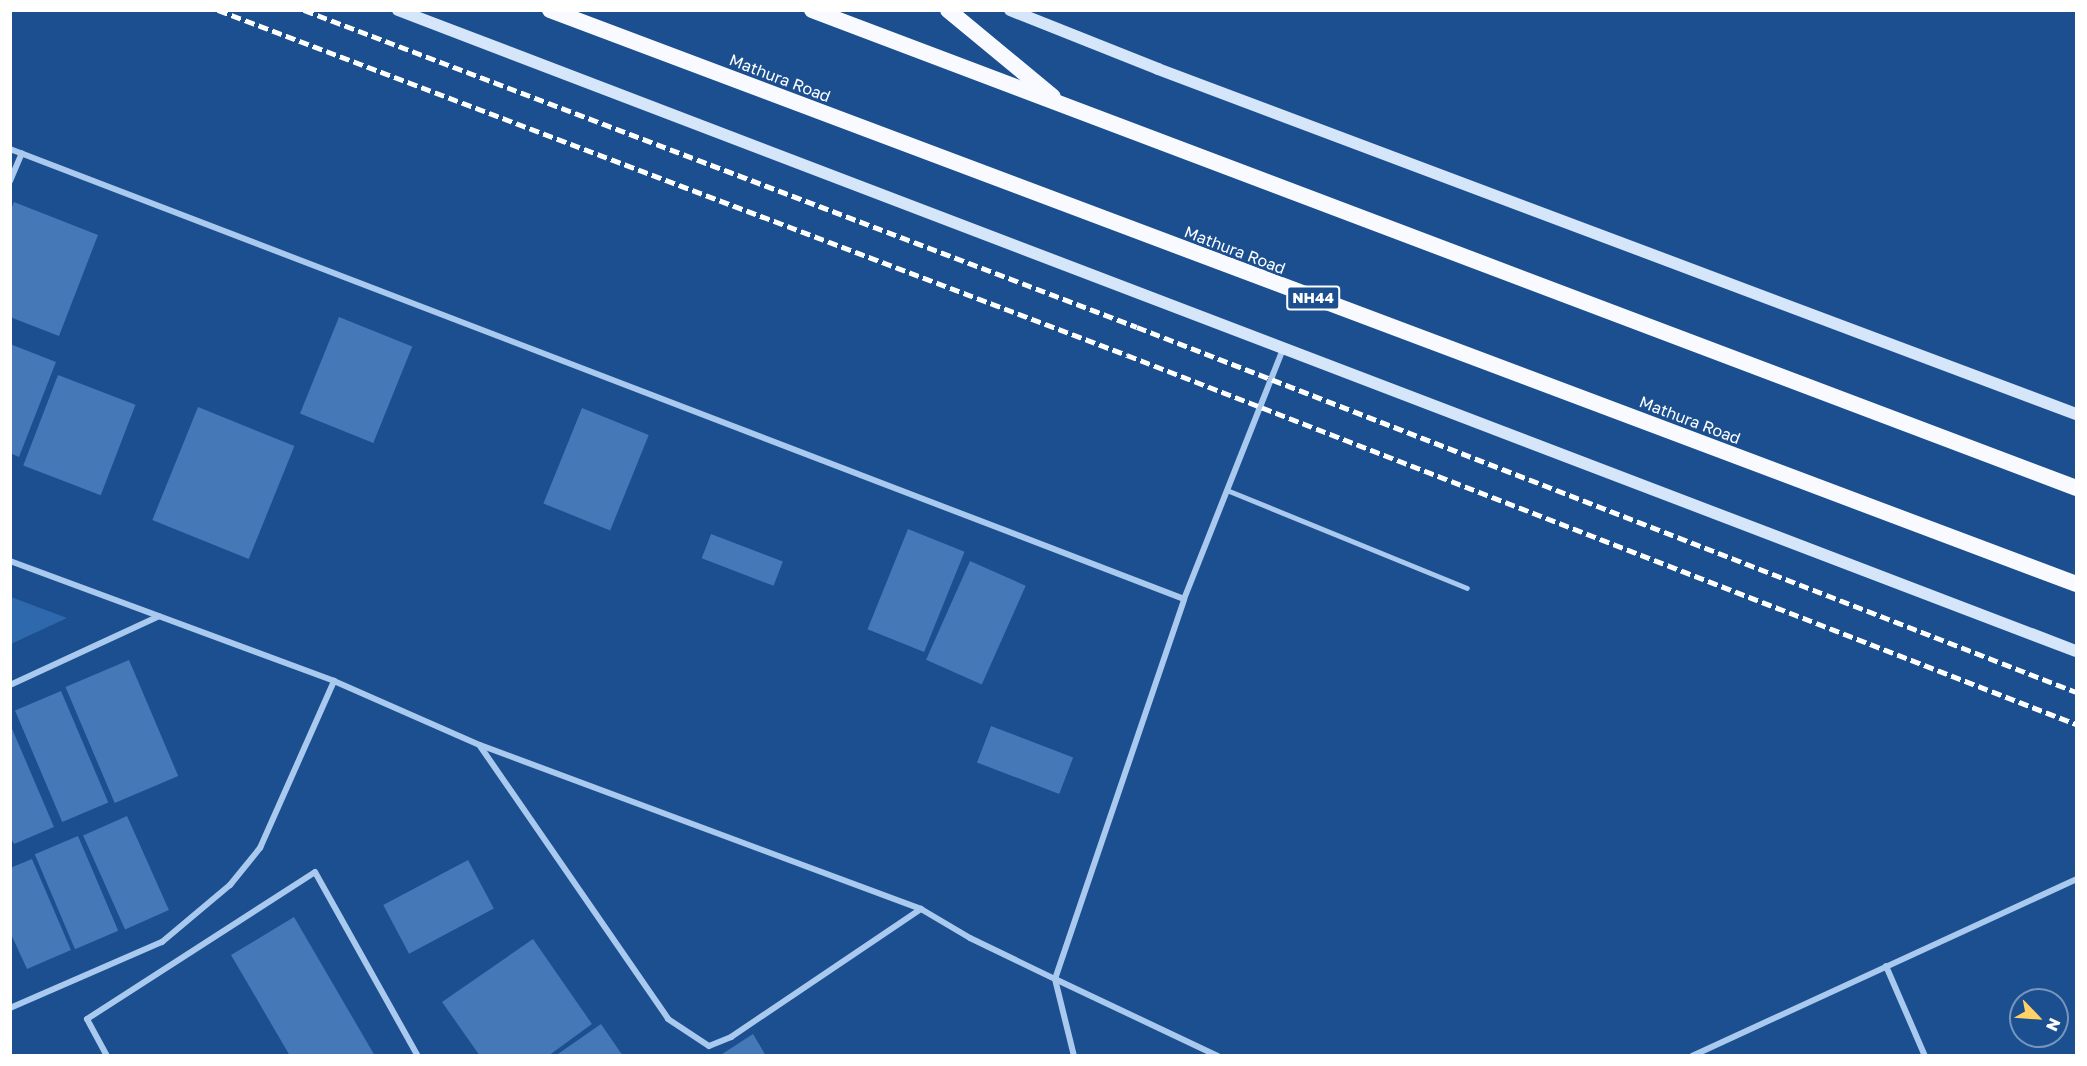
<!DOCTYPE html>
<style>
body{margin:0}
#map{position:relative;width:2087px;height:1066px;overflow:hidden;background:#1b4f8f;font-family:"Golos Text",sans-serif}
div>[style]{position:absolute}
.green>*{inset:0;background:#2e69ad}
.building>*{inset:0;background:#4478b7;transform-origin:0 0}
.service>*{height:4.5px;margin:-2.25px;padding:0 2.25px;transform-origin:2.25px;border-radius:2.25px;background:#a9c9ee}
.minor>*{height:6px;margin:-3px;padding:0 3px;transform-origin:3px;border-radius:3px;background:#a9c9ee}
.secondary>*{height:12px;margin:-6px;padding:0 6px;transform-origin:6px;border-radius:6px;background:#d6e6fa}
.trunk>*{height:16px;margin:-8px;padding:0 8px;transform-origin:8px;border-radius:8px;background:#f8faff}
.rail>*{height:4.5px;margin-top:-2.25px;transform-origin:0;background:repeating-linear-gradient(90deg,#fff 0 10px,transparent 0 14.5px)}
span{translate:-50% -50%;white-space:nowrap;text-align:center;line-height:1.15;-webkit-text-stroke:5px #1b4f8f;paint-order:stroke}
.shield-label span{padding:2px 4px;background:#1b4f8f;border:2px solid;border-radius:4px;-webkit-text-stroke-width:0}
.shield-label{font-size:15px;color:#fff;font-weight:700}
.street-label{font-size:16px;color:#fff}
.frame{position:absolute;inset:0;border:12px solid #fff;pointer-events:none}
.north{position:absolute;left:2009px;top:988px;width:60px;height:60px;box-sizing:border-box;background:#1b4f8f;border:2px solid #7695bc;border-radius:50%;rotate:115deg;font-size:16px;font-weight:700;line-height:24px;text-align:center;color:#fff}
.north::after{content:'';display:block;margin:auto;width:21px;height:27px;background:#ffd166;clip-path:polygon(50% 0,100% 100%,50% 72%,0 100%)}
</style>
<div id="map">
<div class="green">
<div style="clip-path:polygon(10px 597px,11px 597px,67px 618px,11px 644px)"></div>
</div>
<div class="building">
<div style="clip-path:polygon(14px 202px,98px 235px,59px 336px,10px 317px,10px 212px)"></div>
<div style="left:339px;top:317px;width:79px;height:104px;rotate:22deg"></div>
<div style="clip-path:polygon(10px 344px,56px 362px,19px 457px,10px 453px)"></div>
<div style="left:58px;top:375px;width:83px;height:97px;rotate:21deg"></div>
<div style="left:198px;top:407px;width:104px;height:122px;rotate:22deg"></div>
<div style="left:582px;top:408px;width:72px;height:103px;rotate:22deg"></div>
<div style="left:908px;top:529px;width:61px;height:108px;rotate:22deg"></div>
<div style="left:711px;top:534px;width:77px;height:26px;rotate:21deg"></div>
<div style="left:970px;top:561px;width:61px;height:108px;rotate:24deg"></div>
<div style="left:129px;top:660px;width:126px;height:69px;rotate:67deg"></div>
<div style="left:61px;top:691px;width:121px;height:50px;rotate:67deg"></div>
<div style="clip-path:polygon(10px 724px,54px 827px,14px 844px,10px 837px)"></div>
<div style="left:991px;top:726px;width:88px;height:39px;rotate:21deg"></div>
<div style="left:127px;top:816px;width:103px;height:48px;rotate:66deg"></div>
<div style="left:78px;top:836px;width:103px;height:47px;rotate:67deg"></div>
<div style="clip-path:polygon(32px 859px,71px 950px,27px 969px,10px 932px,10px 868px)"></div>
<div style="left:468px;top:860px;width:55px;height:96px;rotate:62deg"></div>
<div style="clip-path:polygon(294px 917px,375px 1056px,290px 1056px,231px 955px)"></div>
<div style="clip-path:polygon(533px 939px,592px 1024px,548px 1056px,480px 1056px,442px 1002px)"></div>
<div style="clip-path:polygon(601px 1024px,623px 1056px,555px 1056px)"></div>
<div style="clip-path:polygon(753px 1034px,766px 1056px,719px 1056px)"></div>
</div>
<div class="service">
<div style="left:1227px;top:490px;width:259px;rotate:22.2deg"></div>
</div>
<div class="minor">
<div style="left:10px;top:149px;width:1257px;rotate:20.97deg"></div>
<div style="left:10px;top:181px;width:30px;rotate:-67deg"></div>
<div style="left:10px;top:561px;width:346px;rotate:20.3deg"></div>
<div style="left:334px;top:681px;width:159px;rotate:23.7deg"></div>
<div style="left:480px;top:745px;width:471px;rotate:20.4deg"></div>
<div style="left:921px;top:909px;width:57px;rotate:30.6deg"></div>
<div style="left:970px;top:938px;width:94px;rotate:25.8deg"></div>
<div style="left:1055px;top:979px;width:180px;rotate:25.3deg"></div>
<div style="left:10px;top:685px;width:164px;rotate:-24.8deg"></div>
<div style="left:480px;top:746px;width:331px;rotate:55.4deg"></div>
<div style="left:668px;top:1019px;width:49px;rotate:33.4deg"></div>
<div style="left:709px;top:1046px;width:24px;rotate:-22deg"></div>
<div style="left:731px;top:1037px;width:229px;rotate:-34deg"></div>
<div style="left:1886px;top:966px;width:98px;rotate:66.6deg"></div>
<div style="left:10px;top:1008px;width:166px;rotate:-23.5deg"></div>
<div style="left:162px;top:942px;width:89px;rotate:-40deg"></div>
<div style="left:230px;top:885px;width:48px;rotate:-51deg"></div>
<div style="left:260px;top:848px;width:183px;rotate:-66.1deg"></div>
<div style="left:107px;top:1056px;width:42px;rotate:-118.4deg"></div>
<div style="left:87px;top:1019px;width:271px;rotate:-32.8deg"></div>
<div style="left:315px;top:872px;width:211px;rotate:60.8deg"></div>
<div style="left:1074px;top:1056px;width:79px;rotate:-103.9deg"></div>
<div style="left:1055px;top:979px;width:401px;rotate:-71.2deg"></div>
<div style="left:1184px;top:599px;width:269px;rotate:-68.4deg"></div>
<div style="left:1692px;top:1056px;width:423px;rotate:-24.7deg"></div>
</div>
<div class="secondary">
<div style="left:398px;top:10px;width:1796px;rotate:20.91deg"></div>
<div style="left:1010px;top:10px;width:159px;rotate:21.7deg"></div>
<div style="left:1158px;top:69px;width:981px;rotate:20.6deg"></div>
</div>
<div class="trunk">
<div style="left:550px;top:10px;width:1630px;rotate:20.61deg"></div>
<div style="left:812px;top:10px;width:1351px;rotate:20.71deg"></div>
<div style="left:948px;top:10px;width:136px;rotate:39.6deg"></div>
</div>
<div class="rail">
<div style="left:218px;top:10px;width:972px;rotate:20.78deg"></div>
<div style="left:1127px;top:355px;width:1018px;rotate:21.25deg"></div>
<div style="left:304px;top:10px;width:891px;rotate:20.83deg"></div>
<div style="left:1137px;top:327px;width:1007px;rotate:21.24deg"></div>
</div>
<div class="shield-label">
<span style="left:1313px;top:298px">NH44</span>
</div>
<div class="street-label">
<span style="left:780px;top:78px;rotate:21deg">Mathura Road</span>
<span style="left:1235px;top:250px;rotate:21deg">Mathura Road</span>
<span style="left:1690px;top:420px;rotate:21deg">Mathura Road</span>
</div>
<div class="frame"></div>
<div class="north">N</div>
</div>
